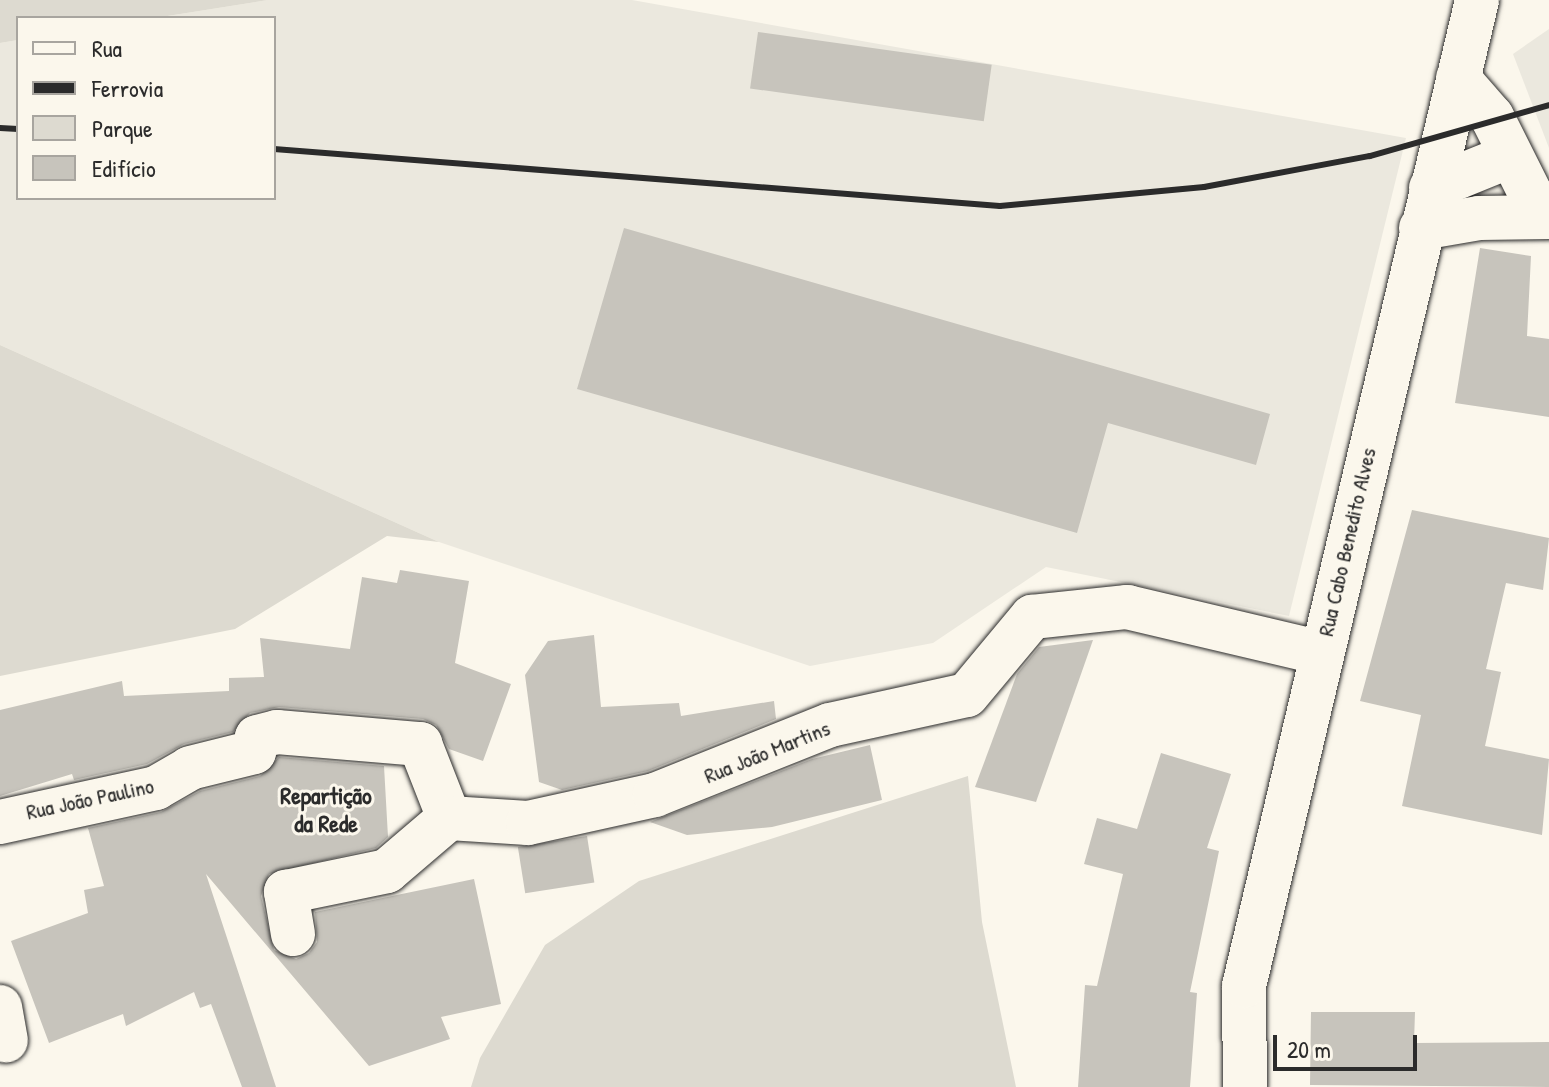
<!DOCTYPE html>
<meta charset="utf-8">
<style>
body{margin:0}
#map{position:relative;width:1549px;height:1087px;overflow:hidden;background:#fbf7ec;font-family:"Patrick Hand",sans-serif}
div>[style]{position:absolute}
.built>*{inset:0;background:#ebe8de}
.green>*{inset:0;background:#dddad0}
.building>*{inset:0;background:#c7c4bc;transform-origin:0 0}
.roads{filter:drop-shadow(0 0 2px #2b2b2b) drop-shadow(0 0 2px #2b2b2b)}
.minor>*{height:44px;margin:-22px;padding:0 22px;transform-origin:22px;border-radius:22px;background:#fbf7ec}
.secondary>*{height:44px;margin:-22px;padding:0 22px;transform-origin:22px;border-radius:22px;background:#fbf7ec}
.rail>*{height:6px;margin:-3px;padding:0 3px;transform-origin:3px;border-radius:3px;background:#2b2b2b}
span{translate:-50% -50%;white-space:nowrap;text-align:center;line-height:1.15;-webkit-text-stroke:6px #fbf7ec;paint-order:stroke}
.street-label{font-size:22px;color:#2b2b2b}
.neighbourhood-label{font-size:24px;color:#2b2b2b;font-weight:700}
.legend{position:absolute;left:16px;top:16px;width:260px;height:184px;box-sizing:border-box;background:#fbf7ec;border:2px solid #a8a59f;margin:0;padding:10px 14px;list-style:none;font-size:24px;color:#2b2b2b}
.legend li{display:flex;align-items:center;gap:16px;height:40px}
.legend b{width:40px;border:2px solid #a8a59f}
.scale{position:absolute;left:1273px;top:1035px;width:144px;height:36px;box-sizing:border-box;border:4px solid #2b2b2b;border-top:0;padding-left:10px;font-size:24px;line-height:28px;white-space:nowrap;color:#2b2b2b;-webkit-text-stroke:6px #fbf7ec;paint-order:stroke}
</style>
<div id="map">
<div class="built">
<div style="clip-path:polygon(268px 0,632px 0,1406px 138px,1289px 616px,1046px 567px,933px 643px,810px 666px,439px 542px,0 345px,0 43px,18px 40px,18px 198px,274px 198px,274px 18px,155px 18px)"></div>
<div style="clip-path:polygon(1549px 29px,1549px 148px,1513px 54px)"></div>
</div>
<div class="green">
<div style="clip-path:polygon(0 0,268px 0,155px 18px,18px 18px,18px 40px,0 43px)"></div>
<div style="clip-path:polygon(0 345px,439px 542px,387px 536px,235px 629px,0 676px)"></div>
<div style="clip-path:polygon(968px 776px,982px 922px,1016px 1087px,471px 1087px,480px 1058px,545px 945px,639px 881px)"></div>
</div>
<div class="building">
<div style="left:758px;top:32px;width:236px;height:57px;rotate:8deg"></div>
<div style="clip-path:polygon(624px 228px,1270px 414px,1256px 465px,1108px 423px,1077px 533px,577px 389px)"></div>
<div style="clip-path:polygon(1480px 248px,1531px 256px,1527px 336px,1549px 339px,1549px 417px,1455px 403px)"></div>
<div style="clip-path:polygon(1412px 510px,1549px 538px,1543px 590px,1506px 583px,1486px 669px,1501px 672px,1485px 746px,1549px 759px,1542px 835px,1402px 806px,1421px 715px,1360px 701px)"></div>
<div style="clip-path:polygon(400px 570px,469px 581px,455px 663px,511px 684px,483px 761px,449px 749px,436px 725px,423px 719px,279px 707px,250px 713px,233px 732px,184px 744px,147px 764px,74px 780px,72px 774px,0 796px,0 710px,122px 681px,124px 696px,229px 691px,229px 678px,264px 677px,260px 638px,350px 649px,362px 577px,397px 583px)"></div>
<div style="clip-path:polygon(594px 635px,601px 707px,679px 703px,681px 716px,774px 701px,776px 719px,648px 771px,562px 790px,539px 782px,525px 675px,548px 641px)"></div>
<div style="clip-path:polygon(1093px 640px,1036px 802px,975px 787px,1017px 674px,1039px 647px)"></div>
<div style="clip-path:polygon(870px 745px,882px 800px,772px 827px,687px 835px,650px 822px,812px 759px)"></div>
<div style="clip-path:polygon(1161px 753px,1231px 774px,1207px 848px,1219px 851px,1190px 992px,1197px 993px,1190px 1087px,1078px 1087px,1085px 985px,1097px 986px,1123px 874px,1084px 864px,1097px 818px,1137px 829px)"></div>
<div style="clip-path:polygon(279px 757px,384px 766px,388px 837px,376px 848px,269px 874px,261px 896px,274px 950px,296px 959px,309px 953px,317px 942px,315px 912px,474px 879px,501px 1004px,441px 1017px,450px 1039px,369px 1066px,206px 874px,276px 1087px,242px 1087px,211px 1004px,200px 1008px,194px 992px,126px 1026px,123px 1014px,49px 1043px,11px 941px,88px 913px,84px 890px,104px 886px,88px 828px,161px 812px,200px 791px,260px 776px)"></div>
<div style="left:587px;top:836px;width:47px;height:70px;rotate:81deg"></div>
<div style="clip-path:polygon(1311px 1012px,1415px 1012px,1414px 1043px,1549px 1042px,1549px 1087px,1310px 1085px)"></div>
</div>
<div class="roads">
<div class="minor">
<div style="left:0;top:822px;width:160px;rotate:-12.3deg"></div>
<div style="left:156px;top:788px;width:39px;rotate:-30deg"></div>
<div style="left:190px;top:768px;width:66px;rotate:-14deg"></div>
<div style="left:254px;top:752px;width:15px;rotate:-79deg"></div>
<div style="left:257px;top:737px;width:21px;rotate:-14deg"></div>
<div style="left:277px;top:732px;width:144px;rotate:4.8deg"></div>
<div style="left:420px;top:744px;width:79px;rotate:68.6deg"></div>
<div style="left:293px;top:934px;width:43px;rotate:-99.5deg"></div>
<div style="left:286px;top:892px;width:103px;rotate:-11.7deg"></div>
<div style="left:387px;top:871px;width:82px;rotate:-40.5deg"></div>
<div style="left:449px;top:818px;width:79px;rotate:3.6deg"></div>
<div style="left:528px;top:823px;width:130px;rotate:-12.4deg"></div>
<div style="left:655px;top:795px;width:188px;rotate:-21.8deg"></div>
<div style="left:830px;top:725px;width:140px;rotate:-12.4deg"></div>
<div style="left:967px;top:695px;width:102px;rotate:-50.2deg"></div>
<div style="left:1032px;top:617px;width:96px;rotate:-6deg"></div>
<div style="left:1127px;top:607px;width:199px;rotate:13.3deg"></div>
<div style="left:0;top:1007px;width:34px;rotate:80deg"></div>
</div>
<div class="secondary">
<div style="left:1458px;top:78px;width:52px;rotate:48.9deg"></div>
<div style="left:1492px;top:117px;width:87px;rotate:63.4deg"></div>
<div style="left:1531px;top:195px;width:25px;rotate:43deg"></div>
<div style="left:1431px;top:188px;width:85px;rotate:-22.1deg"></div>
<div style="left:1421px;top:228px;width:59px;rotate:-9.8deg"></div>
<div style="left:1479px;top:218px;width:70px;rotate:-0.8deg"></div>
<div style="left:1245px;top:1087px;width:101px;rotate:-90.6deg"></div>
<div style="left:1244px;top:986px;width:1013px;rotate:-76.7deg"></div>
</div>
</div>
<div class="rail">
<div style="left:0;top:128px;width:18px;rotate:3deg"></div>
<div style="left:274px;top:149px;width:728px;rotate:4.49deg"></div>
<div style="left:1000px;top:206px;width:205px;rotate:-5.3deg"></div>
<div style="left:1204px;top:187px;width:169px;rotate:-10.6deg"></div>
<div style="left:1370px;top:156px;width:186px;rotate:-15.9deg"></div>
</div>
<div class="street-label">
<span style="left:1347px;top:542px;rotate:-77deg">Rua Cabo Benedito Alves</span>
<span style="left:767px;top:752px;rotate:-22deg">Rua João Martins</span>
<span style="left:90px;top:799px;rotate:-12deg">Rua João Paulino</span>
</div>
<div class="neighbourhood-label">
<span style="left:326px;top:810px">Repartição<br>da Rede</span>
</div>
<ul class="legend">
<li><b style="height:10px;background:#fbf7ec"></b>Rua</li>
<li><b style="height:10px;background:#2b2b2b"></b>Ferrovia</li>
<li><b style="height:22px;background:#dddad0"></b>Parque</li>
<li><b style="height:22px;background:#c7c4bc"></b>Edifício</li>
</ul>
<div class="scale">20 m</div>
</div>
